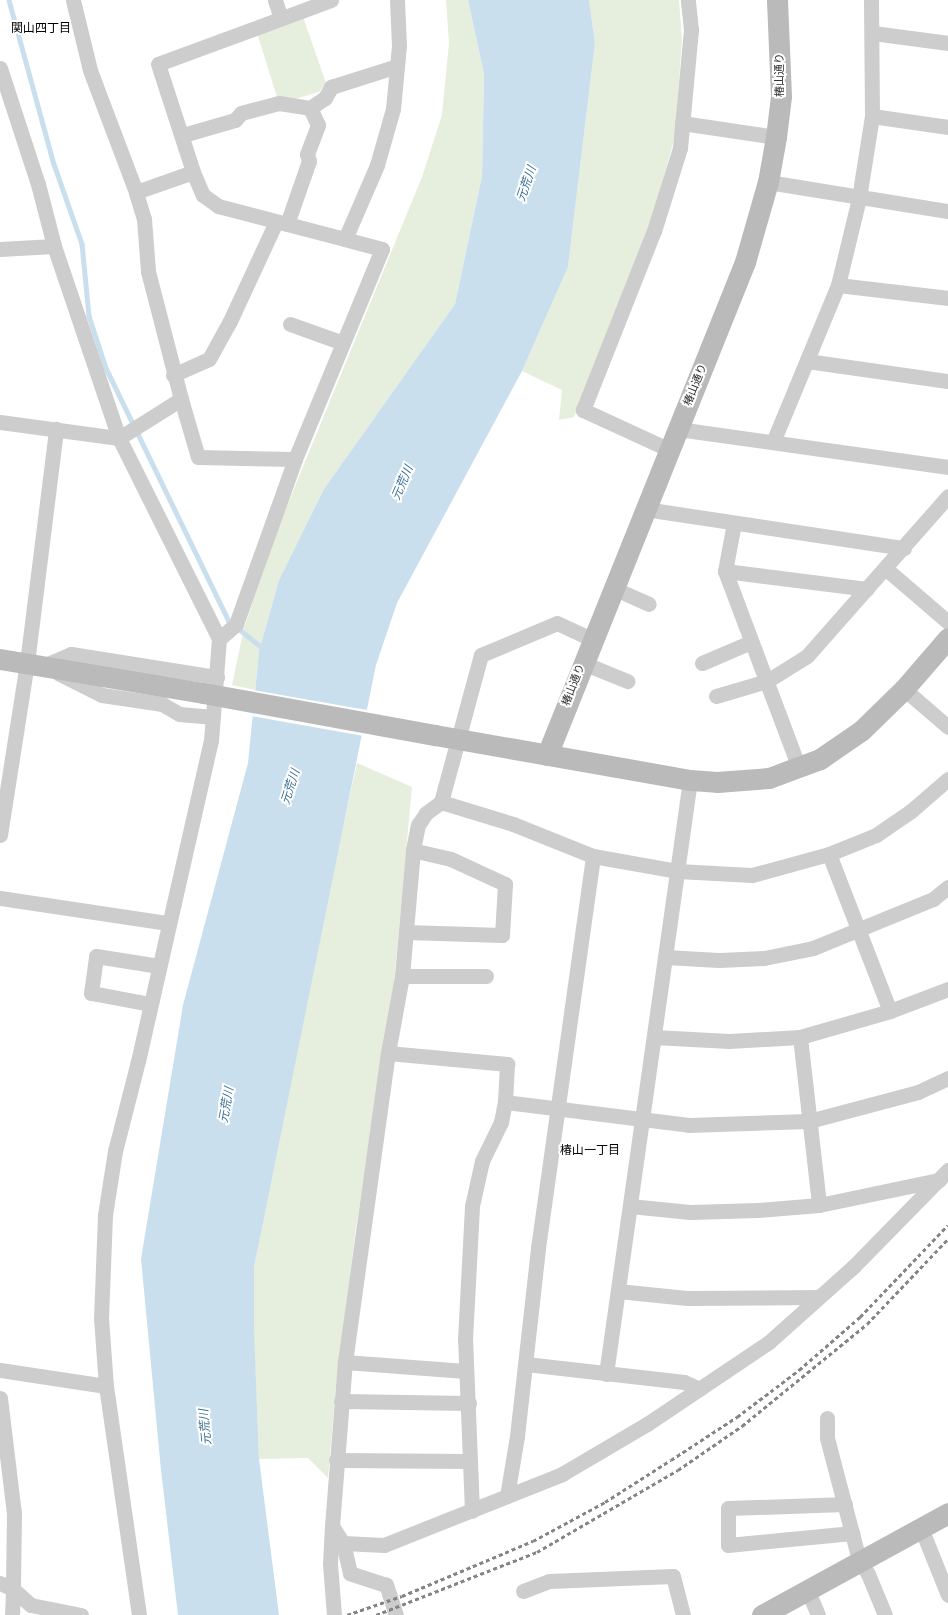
<!DOCTYPE html>
<meta charset="utf-8">
<style>
body{margin:0}
#map{position:relative;width:948px;height:1615px;overflow:hidden;background:#fff;font-family:"Work Sans","Noto Sans JP",sans-serif}
div>[style]{position:absolute}
.green>*{inset:0;background:#e6eede}
.water>*{inset:0;background:#cadfee}
.pier>*{inset:0;background:#fff;transform-origin:0 0}
.stream>*{height:4.5px;margin:-2.25px;padding:0 2.25px;transform-origin:2.25px;border-radius:2.25px;background:#cadfee}
.street>*{height:15px;margin:-7.5px;padding:0 7.5px;transform-origin:7.5px;border-radius:7.5px;background:#cdcdcd}
.secondary>*{height:21px;margin:-10.5px;padding:0 10.5px;transform-origin:10.5px;border-radius:10.5px;background:#bababa}
.rail>*{height:3px;margin-top:-1.5px;transform-origin:0;background:repeating-linear-gradient(90deg,#858585 0 4px,transparent 0 7px)}
.secondary-bridge>*{height:21px;margin:-10.5px;padding:0 10.5px;transform-origin:10.5px;border-radius:10.5px;background:#bababa}
span{translate:-50% -50%;white-space:nowrap;text-align:center;line-height:1.15;-webkit-text-stroke:4px #fff;paint-order:stroke}
.street-label{font-size:11px;color:#303030}
.neighbourhood-label{font-size:12px;color:#000}
.water-label{font-size:12px;color:#3a7097;font-style:italic}
</style>
<div id="map">
<div class="green">
<div style="clip-path:polygon(446px 0,468px 0,484px 74px,482px 176px,455px 304px,324px 489px,279px 580px,259px 651px,255px 690px,232px 685px,244px 628px,277px 530px,422px 177px,442px 115px,449px 43px)"></div>
<div style="clip-path:polygon(589px 0,679px 0,682px 39px,675px 136px,653px 217px,574px 417px,559px 420px,562px 390px,522px 371px,568px 267px,595px 43px)"></div>
<div style="clip-path:polygon(303px 17px,326px 83px,319px 92px,291px 100px,277px 97px,257px 33px)"></div>
<div style="clip-path:polygon(357px 763px,412px 787px,393px 994px,356px 1228px,336px 1385px,328px 1478px,308px 1458px,259px 1459px,254px 1339px,254px 1267px,297px 1036px)"></div>
</div>
<div class="water">
<div style="clip-path:polygon(468px 0,589px 0,595px 43px,568px 267px,522px 371px,397px 603px,376px 665px,254px 1267px,254px 1329px,259px 1459px,279px 1615px,178px 1615px,161px 1470px,141px 1259px,183px 1005px,248px 763px,259px 651px,279px 580px,324px 489px,455px 304px,482px 176px,484px 74px)"></div>
</div>
<div class="pier">
<div style="left:253px;top:690px;width:117px;height:26px;rotate:10deg"></div>
</div>
<div class="stream">
<div style="left:9px;top:0;width:170px;rotate:74.7deg"></div>
<div style="left:54px;top:164px;width:85px;rotate:70.7deg"></div>
<div style="left:82px;top:244px;width:72px;rotate:84.4deg"></div>
<div style="left:89px;top:316px;width:55px;rotate:71.9deg"></div>
<div style="left:106px;top:368px;width:281px;rotate:64.1deg"></div>
<div style="left:229px;top:621px;width:45px;rotate:38.7deg"></div>
</div>
<div class="street">
<div style="left:275px;top:0;width:19px;rotate:72deg"></div>
<div style="left:331px;top:0;width:184px;rotate:159.7deg"></div>
<div style="left:158px;top:64px;width:114px;rotate:72deg"></div>
<div style="left:193px;top:172px;width:25px;rotate:67deg"></div>
<div style="left:203px;top:195px;width:19px;rotate:36deg"></div>
<div style="left:218px;top:206px;width:131px;rotate:14.6deg"></div>
<div style="left:345px;top:239px;width:81px;rotate:-66.6deg"></div>
<div style="left:377px;top:165px;width:58px;rotate:-74.1deg"></div>
<div style="left:393px;top:109px;width:63px;rotate:-84.6deg"></div>
<div style="left:399px;top:46px;width:46px;rotate:-92.5deg"></div>
<div style="left:873px;top:33px;width:76px;rotate:7.6deg"></div>
<div style="left:0;top:68px;width:122px;rotate:71.9deg"></div>
<div style="left:38px;top:184px;width:64px;rotate:75.5deg"></div>
<div style="left:54px;top:246px;width:203px;rotate:71.3deg"></div>
<div style="left:119px;top:438px;width:225px;rotate:63.5deg"></div>
<div style="left:219px;top:639px;width:101px;rotate:94.5deg"></div>
<div style="left:211px;top:740px;width:329px;rotate:102.8deg"></div>
<div style="left:138px;top:1061px;width:93px;rotate:104.3deg"></div>
<div style="left:115px;top:1151px;width:65px;rotate:98.9deg"></div>
<div style="left:105px;top:1215px;width:103px;rotate:92.2deg"></div>
<div style="left:101px;top:1318px;width:68px;rotate:85.8deg"></div>
<div style="left:106px;top:1386px;width:231px;rotate:81.8deg"></div>
<div style="left:872px;top:116px;width:77px;rotate:8.2deg"></div>
<div style="left:682px;top:123px;width:95px;rotate:8.5deg"></div>
<div style="left:183px;top:135px;width:54px;rotate:-16.1deg"></div>
<div style="left:235px;top:120px;width:9px;rotate:-49deg"></div>
<div style="left:241px;top:113px;width:39px;rotate:-15deg"></div>
<div style="left:279px;top:103px;width:31px;rotate:9deg"></div>
<div style="left:310px;top:108px;width:18px;rotate:-34deg"></div>
<div style="left:325px;top:98px;width:13px;rotate:-61deg"></div>
<div style="left:331px;top:87px;width:69px;rotate:-17.7deg"></div>
<div style="left:768px;top:182px;width:182px;rotate:9.2deg"></div>
<div style="left:136px;top:192px;width:60px;rotate:-19.3deg"></div>
<div style="left:287px;top:224px;width:67px;rotate:-70.8deg"></div>
<div style="left:309px;top:161px;width:7px;rotate:-106deg"></div>
<div style="left:307px;top:154px;width:31px;rotate:-69deg"></div>
<div style="left:318px;top:125px;width:19px;rotate:-115deg"></div>
<div style="left:0;top:249px;width:54px;rotate:-3.2deg"></div>
<div style="left:838px;top:285px;width:111px;rotate:6.7deg"></div>
<div style="left:290px;top:324px;width:56px;rotate:19.7deg"></div>
<div style="left:807px;top:361px;width:142px;rotate:8.1deg"></div>
<div style="left:173px;top:375px;width:39px;rotate:-24deg"></div>
<div style="left:209px;top:359px;width:43px;rotate:-61.1deg"></div>
<div style="left:230px;top:321px;width:109px;rotate:-65.1deg"></div>
<div style="left:181px;top:399px;width:60px;rotate:73.7deg"></div>
<div style="left:198px;top:457px;width:97px;rotate:1.2deg"></div>
<div style="left:0;top:422px;width:120px;rotate:7.7deg"></div>
<div style="left:119px;top:438px;width:73px;rotate:-32.2deg"></div>
<div style="left:181px;top:399px;width:132px;rotate:-104.5deg"></div>
<div style="left:148px;top:271px;width:52px;rotate:-94.4deg"></div>
<div style="left:144px;top:219px;width:28px;rotate:-107deg"></div>
<div style="left:136px;top:192px;width:130px;rotate:-110.7deg"></div>
<div style="left:90px;top:70px;width:72px;rotate:-103.7deg"></div>
<div style="left:678px;top:429px;width:273px;rotate:8deg"></div>
<div style="left:773px;top:442px;width:170px;rotate:-67.5deg"></div>
<div style="left:838px;top:285px;width:89px;rotate:-76.4deg"></div>
<div style="left:859px;top:198px;width:83px;rotate:-81deg"></div>
<div style="left:872px;top:116px;width:116px;rotate:-90.5deg"></div>
<div style="left:670px;top:450px;width:96px;rotate:-155.3deg"></div>
<div style="left:583px;top:410px;width:193px;rotate:-68.4deg"></div>
<div style="left:654px;top:231px;width:87px;rotate:-72.6deg"></div>
<div style="left:680px;top:148px;width:119px;rotate:-84.7deg"></div>
<div style="left:691px;top:30px;width:30px;rotate:-96deg"></div>
<div style="left:645px;top:509px;width:262px;rotate:8.6deg"></div>
<div style="left:734px;top:523px;width:49px;rotate:100.6deg"></div>
<div style="left:725px;top:571px;width:210px;rotate:69.4deg"></div>
<div style="left:885px;top:568px;width:83px;rotate:40.6deg"></div>
<div style="left:725px;top:571px;width:143px;rotate:7.2deg"></div>
<div style="left:613px;top:588px;width:39px;rotate:24deg"></div>
<div style="left:219px;top:639px;width:23px;rotate:-41deg"></div>
<div style="left:236px;top:624px;width:175px;rotate:-70.3deg"></div>
<div style="left:295px;top:459px;width:227px;rotate:-67.5deg"></div>
<div style="left:382px;top:249px;width:38px;rotate:-165deg"></div>
<div style="left:583px;top:663px;width:48px;rotate:22.2deg"></div>
<div style="left:702px;top:663px;width:53px;rotate:-23.2deg"></div>
<div style="left:43px;top:666px;width:30px;rotate:-23deg"></div>
<div style="left:71px;top:654px;width:148px;rotate:9deg"></div>
<div style="left:58px;top:673px;width:49px;rotate:26.6deg"></div>
<div style="left:102px;top:695px;width:61px;rotate:8.5deg"></div>
<div style="left:162px;top:704px;width:20px;rotate:30deg"></div>
<div style="left:179px;top:714px;width:32px;rotate:5deg"></div>
<div style="left:904px;top:689px;width:58px;rotate:40.8deg"></div>
<div style="left:716px;top:696px;width:53px;rotate:-16.4deg"></div>
<div style="left:767px;top:681px;width:47px;rotate:-32deg"></div>
<div style="left:807px;top:656px;width:213px;rotate:-48.6deg"></div>
<div style="left:441px;top:802px;width:75px;rotate:17deg"></div>
<div style="left:513px;top:824px;width:86px;rotate:21.8deg"></div>
<div style="left:593px;top:856px;width:85px;rotate:10.1deg"></div>
<div style="left:677px;top:871px;width:75px;rotate:3.1deg"></div>
<div style="left:752px;top:875px;width:80px;rotate:-15.3deg"></div>
<div style="left:829px;top:854px;width:51px;rotate:-22deg"></div>
<div style="left:876px;top:835px;width:42px;rotate:-34.4deg"></div>
<div style="left:911px;top:811px;width:49px;rotate:-40.9deg"></div>
<div style="left:0;top:835px;width:174px;rotate:-81.1deg"></div>
<div style="left:27px;top:663px;width:236px;rotate:-82.9deg"></div>
<div style="left:829px;top:854px;width:168px;rotate:68.8deg"></div>
<div style="left:0;top:898px;width:170px;rotate:8.5deg"></div>
<div style="left:406px;top:932px;width:96px;rotate:1.8deg"></div>
<div style="left:502px;top:935px;width:51px;rotate:-86.6deg"></div>
<div style="left:505px;top:884px;width:60px;rotate:-155.2deg"></div>
<div style="left:451px;top:859px;width:39px;rotate:-167deg"></div>
<div style="left:665px;top:957px;width:54px;rotate:3.2deg"></div>
<div style="left:719px;top:960px;width:45px;rotate:-2.5deg"></div>
<div style="left:764px;top:958px;width:50px;rotate:-11.5deg"></div>
<div style="left:813px;top:948px;width:130px;rotate:-22.2deg"></div>
<div style="left:933px;top:899px;width:19px;rotate:-39deg"></div>
<div style="left:402px;top:976px;width:84px"></div>
<div style="left:150px;top:1004px;width:60px;rotate:-169.4deg"></div>
<div style="left:91px;top:993px;width:37px;rotate:-82deg"></div>
<div style="left:96px;top:956px;width:64px;rotate:9deg"></div>
<div style="left:654px;top:1037px;width:75px;rotate:3.1deg"></div>
<div style="left:729px;top:1041px;width:71px;rotate:-3.2deg"></div>
<div style="left:800px;top:1037px;width:94px;rotate:-16.1deg"></div>
<div style="left:890px;top:1011px;width:62px;rotate:-20.8deg"></div>
<div style="left:800px;top:1037px;width:169px;rotate:83.5deg"></div>
<div style="left:388px;top:1053px;width:120px;rotate:5.3deg"></div>
<div style="left:507px;top:1064px;width:38px;rotate:93deg"></div>
<div style="left:505px;top:1102px;width:185px;rotate:7.1deg"></div>
<div style="left:689px;top:1125px;width:120px;rotate:-1.9deg"></div>
<div style="left:809px;top:1121px;width:113px;rotate:-14.9deg"></div>
<div style="left:918px;top:1092px;width:33px;rotate:-25deg"></div>
<div style="left:630px;top:1206px;width:60px;rotate:5.7deg"></div>
<div style="left:690px;top:1212px;width:68px;rotate:-1.7deg"></div>
<div style="left:758px;top:1210px;width:61px;rotate:-4.7deg"></div>
<div style="left:819px;top:1205px;width:123px;rotate:-11.8deg"></div>
<div style="left:618px;top:1291px;width:69px;rotate:5.8deg"></div>
<div style="left:687px;top:1298px;width:132px;rotate:-0.4deg"></div>
<div style="left:345px;top:1362px;width:121px;rotate:4.3deg"></div>
<div style="left:526px;top:1364px;width:159px;rotate:6.5deg"></div>
<div style="left:684px;top:1382px;width:17px;rotate:24deg"></div>
<div style="left:0;top:1370px;width:107px;rotate:8.6deg"></div>
<div style="left:606px;top:1374px;width:600px;rotate:-81.95deg"></div>
<div style="left:0;top:1398px;width:116px;rotate:83.1deg"></div>
<div style="left:14px;top:1513px;width:76px;rotate:90.8deg"></div>
<div style="left:13px;top:1589px;width:24px;rotate:42deg"></div>
<div style="left:31px;top:1605px;width:51px;rotate:11.3deg"></div>
<div style="left:341px;top:1401px;width:128px;rotate:0.9deg"></div>
<div style="left:827px;top:1418px;width:20px;rotate:90deg"></div>
<div style="left:827px;top:1438px;width:126px;rotate:75.3deg"></div>
<div style="left:859px;top:1560px;width:17px;rotate:57deg"></div>
<div style="left:868px;top:1574px;width:44px;rotate:67.5deg"></div>
<div style="left:336px;top:1460px;width:134px;rotate:0.4deg"></div>
<div style="left:507px;top:1496px;width:61px;rotate:-80.5deg"></div>
<div style="left:517px;top:1436px;width:189px;rotate:-83.6deg"></div>
<div style="left:538px;top:1248px;width:396px;rotate:-82deg"></div>
<div style="left:845px;top:1504px;width:117px;rotate:178deg"></div>
<div style="left:728px;top:1508px;width:37px;rotate:90deg"></div>
<div style="left:728px;top:1545px;width:125px;rotate:-5.5deg"></div>
<div style="left:472px;top:1511px;width:171px;rotate:-92.3deg"></div>
<div style="left:465px;top:1340px;width:134px;rotate:-87deg"></div>
<div style="left:472px;top:1206px;width:46px;rotate:-77.5deg"></div>
<div style="left:482px;top:1161px;width:43px;rotate:-64deg"></div>
<div style="left:501px;top:1122px;width:20px;rotate:-79deg"></div>
<div style="left:332px;top:1526px;width:38px;rotate:93deg"></div>
<div style="left:330px;top:1564px;width:51px;rotate:85.5deg"></div>
<div style="left:921px;top:1528px;width:72px;rotate:68.1deg"></div>
<div style="left:343px;top:1543px;width:41px;rotate:2.8deg"></div>
<div style="left:384px;top:1545px;width:192px;rotate:-21.7deg"></div>
<div style="left:562px;top:1474px;width:99px;rotate:-30.5deg"></div>
<div style="left:647px;top:1424px;width:147px;rotate:-33.9deg"></div>
<div style="left:769px;top:1342px;width:113px;rotate:-41.8deg"></div>
<div style="left:853px;top:1267px;width:136px;rotate:-45.6deg"></div>
<div style="left:0;top:1583px;width:14px;rotate:25deg"></div>
<div style="left:13px;top:1589px;width:26px;rotate:92deg"></div>
<div style="left:807px;top:1589px;width:28px;rotate:67deg"></div>
<div style="left:523px;top:1591px;width:28px;rotate:-21deg"></div>
<div style="left:549px;top:1581px;width:124px;rotate:-2.3deg"></div>
<div style="left:673px;top:1576px;width:40px;rotate:75.6deg"></div>
<div style="left:396px;top:1615px;width:32px;rotate:-108deg"></div>
<div style="left:386px;top:1585px;width:38px;rotate:-162deg"></div>
<div style="left:350px;top:1573px;width:31px;rotate:-103deg"></div>
<div style="left:343px;top:1543px;width:20px;rotate:-123deg"></div>
<div style="left:332px;top:1526px;width:165px;rotate:-85.5deg"></div>
<div style="left:345px;top:1362px;width:312px;rotate:-82.1deg"></div>
<div style="left:388px;top:1053px;width:78px;rotate:-79.7deg"></div>
<div style="left:402px;top:976px;width:126px;rotate:-85deg"></div>
<div style="left:413px;top:850px;width:25px;rotate:-79deg"></div>
<div style="left:418px;top:825px;width:14px;rotate:-56deg"></div>
<div style="left:426px;top:813px;width:19px;rotate:-36deg"></div>
<div style="left:441px;top:802px;width:152px;rotate:-74.8deg"></div>
<div style="left:481px;top:655px;width:82px;rotate:-22.8deg"></div>
<div style="left:557px;top:623px;width:38px;rotate:25deg"></div>
</div>
<div class="secondary">
<div style="left:0;top:659px;width:206px;rotate:9.5deg"></div>
<div style="left:435px;top:735px;width:259px;rotate:10deg"></div>
<div style="left:690px;top:780px;width:27px;rotate:4deg"></div>
<div style="left:717px;top:782px;width:52px;rotate:-4.4deg"></div>
<div style="left:769px;top:778px;width:54px;rotate:-20.4deg"></div>
<div style="left:820px;top:759px;width:51px;rotate:-34.6deg"></div>
<div style="left:862px;top:730px;width:59px;rotate:-44.3deg"></div>
<div style="left:904px;top:689px;width:67px;rotate:-49.2deg"></div>
<div style="left:547px;top:755px;width:531px;rotate:-68.12deg"></div>
<div style="left:745px;top:262px;width:83px;rotate:-74deg"></div>
<div style="left:768px;top:182px;width:46px;rotate:-79.9deg"></div>
<div style="left:776px;top:137px;width:41px;rotate:-83deg"></div>
<div style="left:781px;top:96px;width:96px;rotate:-92.4deg"></div>
<div style="left:762px;top:1615px;width:212px;rotate:-28.7deg"></div>
</div>
<div class="rail">
<div style="left:347px;top:1615px;width:58px;rotate:-19.1deg"></div>
<div style="left:402px;top:1596px;width:142px;rotate:-22.8deg"></div>
<div style="left:533px;top:1541px;width:82px;rotate:-28.4deg"></div>
<div style="left:605px;top:1502px;width:78px;rotate:-32.5deg"></div>
<div style="left:671px;top:1460px;width:79px;rotate:-33.1deg"></div>
<div style="left:737px;top:1417px;width:78px;rotate:-37.2deg"></div>
<div style="left:799px;top:1370px;width:81px;rotate:-41deg"></div>
<div style="left:860px;top:1317px;width:127px;rotate:-46.3deg"></div>
<div style="left:376px;top:1615px;width:173px;rotate:-21.4deg"></div>
<div style="left:537px;top:1552px;width:163px;rotate:-30.2deg"></div>
<div style="left:678px;top:1470px;width:78px;rotate:-34.5deg"></div>
<div style="left:742px;top:1426px;width:161px;rotate:-39.2deg"></div>
<div style="left:867px;top:1324px;width:117px;rotate:-46.4deg"></div>
</div>
<div class="secondary-bridge">
<div style="left:203px;top:693px;width:236px;rotate:10.3deg"></div>
</div>
<div class="street-label">
<span style="left:780px;top:75px;rotate:-90deg">椿山通り</span>
<span style="left:696px;top:385px;rotate:-68deg">椿山通り</span>
<span style="left:574px;top:685px;rotate:-69deg">椿山通り</span>
</div>
<div class="neighbourhood-label">
<span style="left:41px;top:29px">関山四丁目</span>
<span style="left:590px;top:1151px">椿山一丁目</span>
</div>
<div class="water-label">
<span style="left:527px;top:184px;rotate:-71deg">元荒川</span>
<span style="left:403px;top:483px;rotate:-67deg">元荒川</span>
<span style="left:291px;top:787px;rotate:-72deg">元荒川</span>
<span style="left:227px;top:1105px;rotate:-80deg">元荒川</span>
<span style="left:206px;top:1427px;rotate:-95deg">元荒川</span>
</div>
</div>
